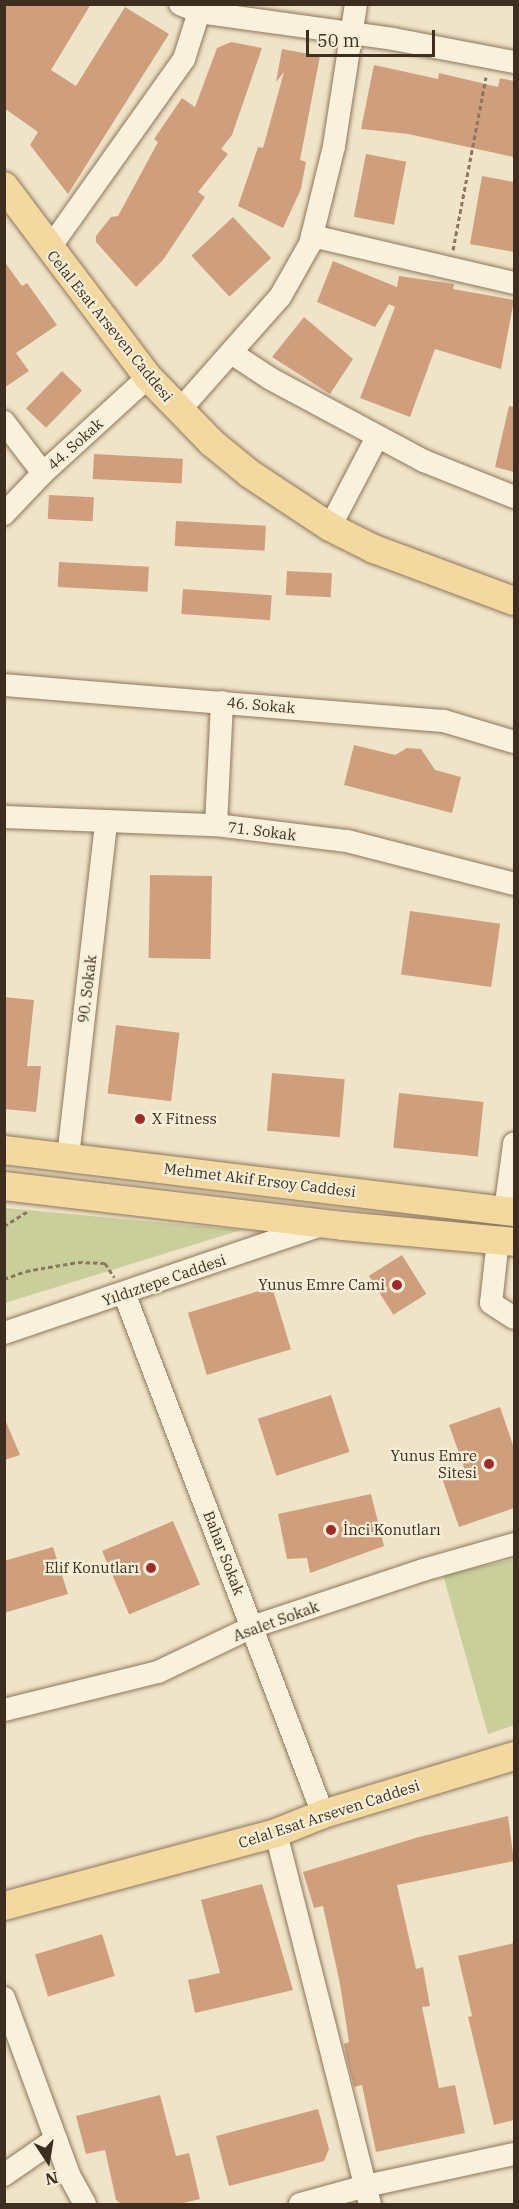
<!DOCTYPE html>
<meta charset="utf-8">
<style>
body{margin:0}
#map{position:relative;width:519px;height:2209px;overflow:hidden;background:#f0e4c8;font-family:"IBM Plex Serif",serif}
div>[style]{position:absolute}
.green>*{inset:0;background:#c9cf9b}
.building>*{inset:0;background:#cf9f7d;transform-origin:0 0}
.path>*{height:3px;margin-top:-1.5px;transform-origin:0;background:repeating-linear-gradient(90deg,#8d765c 0 4.5px,transparent 0 7.5px)}
.roads{filter:drop-shadow(0 0 2px #8d765c) drop-shadow(0 0 2px #8d765c)}
.minor>*{height:22px;margin:-11px;padding:0 11px;transform-origin:11px;border-radius:11px;background:#faf1dc}
.major>*{height:28px;margin:-14px;padding:0 14px;transform-origin:14px;border-radius:14px;background:#f3d9a0}
.dots>*{width:16px;height:16px;translate:-50% -50%;box-sizing:border-box;border:3px solid #f7eed8;border-radius:50%}
span{translate:-50% -50%;white-space:nowrap;text-align:center;line-height:1.15;-webkit-text-stroke:4.5px #f7eed8;paint-order:stroke}
.street-label{font-size:15px;color:#3d2e20}
.poi-label{font-size:15px;color:#3d2e20}
.left{translate:0 -50%;text-align:left}
.right{translate:-100% -50%;text-align:right}
.frame{position:absolute;inset:0;border:6px solid #3d2e20;pointer-events:none}
.north{position:absolute;left:18px;top:2131px;width:60px;height:60px;-webkit-text-stroke:4px #f7eed8;paint-order:stroke;rotate:168deg;font-size:16px;font-weight:700;line-height:24px;text-align:center;color:#3d2e20}
.north::after{content:'';display:block;margin:auto;width:21px;height:27px;background:#3d2e20;clip-path:polygon(50% 0,100% 100%,50% 72%,0 100%)}
.scale{position:absolute;left:306px;top:30px;width:129px;height:27px;box-sizing:border-box;border:3px solid #3d2e20;border-top:0;padding-left:8px;font-size:18px;line-height:21px;white-space:nowrap;color:#3d2e20;-webkit-text-stroke:4px #f7eed8;paint-order:stroke}
</style>
<div id="map">
<div class="green">
<div style="clip-path:polygon(4px 1208px,5px 1208px,241px 1230px,5px 1303px)"></div>
<div style="clip-path:polygon(514px 1559px,514px 1725px,488px 1734px,443px 1575px)"></div>
</div>
<div class="building">
<div style="clip-path:polygon(4px 4px,91px 4px,51px 70px,76px 86px,125px 7px,169px 34px,68px 194px,30px 145px,38px 132px,4px 108px)"></div>
<div style="clip-path:polygon(231px 42px,262px 48px,232px 135px,221px 149px,228px 154px,198px 192px,205px 197px,163px 260px,136px 287px,96px 242px,96px 236px,111px 217px,118px 216px,158px 142px,154px 139px,182px 98px,195px 107px,217px 48px)"></div>
<div style="clip-path:polygon(282px 49px,320px 56px,300px 160px,306px 162px,301px 189px,283px 228px,238px 206px,258px 147px,263px 148px,284px 72px,276px 82px)"></div>
<div style="clip-path:polygon(374px 65px,438px 79px,439px 73px,498px 87px,500px 78px,514px 81px,514px 157px,408px 134px,361px 129px)"></div>
<div style="left:366px;top:154px;width:41px;height:64px;rotate:11deg"></div>
<div style="clip-path:polygon(482px 176px,514px 182px,514px 252px,470px 244px)"></div>
<div style="left:233px;top:217px;width:56px;height:57px;rotate:47deg"></div>
<div style="clip-path:polygon(4px 261px,22px 286px,27px 283px,57px 325px,16px 353px,29px 371px,4px 388px)"></div>
<div style="clip-path:polygon(333px 261px,397px 287px,399px 276px,454px 284px,453px 289px,514px 300px,501px 369px,435px 349px,410px 417px,360px 398px,395px 307px,389px 304px,375px 327px,317px 302px)"></div>
<div style="clip-path:polygon(304px 317px,353px 359px,330px 394px,272px 357px)"></div>
<div style="left:62px;top:371px;width:28px;height:52px;rotate:44deg"></div>
<div style="clip-path:polygon(509px 406px,514px 407px,514px 472px,495px 467px)"></div>
<div style="left:94px;top:454px;width:89px;height:25px;rotate:3deg"></div>
<div style="left:49px;top:495px;width:45px;height:24px;rotate:3deg"></div>
<div style="left:176px;top:521px;width:90px;height:25px;rotate:3deg"></div>
<div style="left:59px;top:562px;width:90px;height:25px;rotate:3deg"></div>
<div style="left:287px;top:571px;width:45px;height:24px;rotate:3deg"></div>
<div style="left:183px;top:589px;width:89px;height:25px;rotate:4deg"></div>
<div style="clip-path:polygon(354px 745px,395px 755px,407px 748px,421px 749px,435px 770px,461px 777px,452px 813px,344px 785px)"></div>
<div style="left:150px;top:875px;width:62px;height:83px;rotate:1deg"></div>
<div style="left:410px;top:911px;width:91px;height:64px;rotate:8deg"></div>
<div style="clip-path:polygon(4px 997px,34px 1000px,27px 1066px,41px 1066px,36px 1112px,4px 1109px)"></div>
<div style="left:116px;top:1025px;width:64px;height:69px;rotate:7deg"></div>
<div style="left:272px;top:1073px;width:73px;height:58px;rotate:5deg"></div>
<div style="left:399px;top:1093px;width:85px;height:55px;rotate:6deg"></div>
<div style="left:402px;top:1255px;width:46px;height:39px;rotate:58deg"></div>
<div style="left:272px;top:1287px;width:65px;height:88px;rotate:73deg"></div>
<div style="left:331px;top:1395px;width:60px;height:77px;rotate:72deg"></div>
<div style="clip-path:polygon(500px 1407px,514px 1448px,514px 1508px,459px 1527px,442px 1478px,465px 1470px,449px 1425px)"></div>
<div style="clip-path:polygon(4px 1417px,20px 1455px,4px 1460px)"></div>
<div style="clip-path:polygon(371px 1494px,384px 1546px,310px 1573px,307px 1558px,287px 1559px,278px 1514px)"></div>
<div style="left:173px;top:1521px;width:69px;height:77px;rotate:67deg"></div>
<div style="clip-path:polygon(53px 1547px,68px 1594px,4px 1613px,4px 1561px)"></div>
<div style="clip-path:polygon(508px 1816px,514px 1861px,397px 1885px,416px 1969px,423px 1967px,430px 2006px,422px 2007px,439px 2088px,455px 2085px,465px 2133px,376px 2152px,362px 2085px,354px 2087px,346px 2055px,344px 2044px,349px 2042px,340px 1984px,323px 1906px,314px 1908px,303px 1872px,419px 1837px)"></div>
<div style="clip-path:polygon(262px 1884px,293px 1990px,195px 2013px,188px 1980px,220px 1973px,201px 1900px)"></div>
<div style="left:102px;top:1934px;width:44px;height:70px;rotate:73deg"></div>
<div style="clip-path:polygon(514px 1943px,514px 2120px,494px 2125px,468px 2017px,472px 2016px,458px 1956px)"></div>
<div style="clip-path:polygon(160px 2095px,176px 2156px,189px 2153px,200px 2199px,175px 2205px,123px 2205px,116px 2200px,105px 2150px,86px 2154px,76px 2116px)"></div>
<div style="clip-path:polygon(318px 2109px,329px 2149px,324px 2161px,229px 2186px,216px 2136px)"></div>
</div>
<div class="path">
<div style="left:453px;top:250px;width:176px;rotate:-79.2deg"></div>
<div style="left:4px;top:1226px;width:28px;rotate:-32deg"></div>
<div style="left:4px;top:1279px;width:23px;rotate:-20deg"></div>
<div style="left:26px;top:1271px;width:53px;rotate:-9.8deg"></div>
<div style="left:78px;top:1262px;width:27px;rotate:2deg"></div>
<div style="left:105px;top:1263px;width:17px;rotate:57deg"></div>
</div>
<div class="roads">
<div class="minor">
<div style="left:180px;top:4px;width:21px;rotate:23deg"></div>
<div style="left:199px;top:12px;width:196px;rotate:7.9deg"></div>
<div style="left:393px;top:39px;width:123px;rotate:10.8deg"></div>
<div style="left:312px;top:236px;width:207px;rotate:13.1deg"></div>
<div style="left:49px;top:249px;width:233px;rotate:-54.6deg"></div>
<div style="left:184px;top:59px;width:49px;rotate:-72.3deg"></div>
<div style="left:233px;top:354px;width:45px;rotate:33.3deg"></div>
<div style="left:271px;top:379px;width:174px;rotate:28.2deg"></div>
<div style="left:424px;top:461px;width:97px;rotate:21.8deg"></div>
<div style="left:179px;top:411px;width:152px;rotate:-48.5deg"></div>
<div style="left:280px;top:297px;width:61px;rotate:-60.5deg"></div>
<div style="left:310px;top:244px;width:101px;rotate:-76.2deg"></div>
<div style="left:334px;top:146px;width:144px;rotate:-81.2deg"></div>
<div style="left:4px;top:422px;width:64px;rotate:52.6deg"></div>
<div style="left:4px;top:514px;width:57px;rotate:-46.4deg"></div>
<div style="left:43px;top:473px;width:142px;rotate:-42.4deg"></div>
<div style="left:330px;top:527px;width:102px;rotate:-62.4deg"></div>
<div style="left:4px;top:685px;width:441px;rotate:4.7deg"></div>
<div style="left:444px;top:721px;width:73px;rotate:16.7deg"></div>
<div style="left:4px;top:817px;width:212px;rotate:2.2deg"></div>
<div style="left:216px;top:825px;width:132px;rotate:7deg"></div>
<div style="left:347px;top:841px;width:172px;rotate:14.4deg"></div>
<div style="left:216px;top:825px;width:123px;rotate:-87.2deg"></div>
<div style="left:68px;top:1157px;width:337px;rotate:-83.5deg"></div>
<div style="left:505px;top:1211px;width:68px;rotate:-82.3deg"></div>
<div style="left:498px;top:1240px;width:63px;rotate:96.3deg"></div>
<div style="left:491px;top:1303px;width:27px;rotate:33deg"></div>
<div style="left:124px;top:1293px;width:558px;rotate:69.1deg"></div>
<div style="left:4px;top:1333px;width:335px;rotate:-18.8deg"></div>
<div style="left:4px;top:1710px;width:159px;rotate:-13.9deg"></div>
<div style="left:158px;top:1672px;width:104px;rotate:-25.6deg"></div>
<div style="left:252px;top:1627px;width:180px;rotate:-18.4deg"></div>
<div style="left:423px;top:1570px;width:95px;rotate:-15.9deg"></div>
<div style="left:276px;top:1833px;width:383px;rotate:75.8deg"></div>
<div style="left:4px;top:1998px;width:189px;rotate:69.8deg"></div>
<div style="left:69px;top:2175px;width:33px;rotate:61deg"></div>
<div style="left:4px;top:2175px;width:63px;rotate:-34.7deg"></div>
<div style="left:300px;top:2204px;width:68px;rotate:-15.3deg"></div>
<div style="left:366px;top:2186px;width:151px;rotate:-12.2deg"></div>
</div>
<div class="major">
<div style="left:4px;top:186px;width:239px;rotate:53deg"></div>
<div style="left:148px;top:377px;width:91px;rotate:45.9deg"></div>
<div style="left:211px;top:442px;width:50px;rotate:39.4deg"></div>
<div style="left:250px;top:474px;width:96px;rotate:33.5deg"></div>
<div style="left:330px;top:527px;width:49px;rotate:26.6deg"></div>
<div style="left:374px;top:549px;width:149px;rotate:20.4deg"></div>
<div style="left:4px;top:1150px;width:514px;rotate:6.93deg"></div>
<div style="left:4px;top:1186px;width:341px;rotate:6.7deg"></div>
<div style="left:343px;top:1226px;width:172px;rotate:5.3deg"></div>
<div style="left:4px;top:1906px;width:282px;rotate:-15deg"></div>
<div style="left:276px;top:1833px;width:51px;rotate:-22deg"></div>
<div style="left:323px;top:1814px;width:200px;rotate:-16.9deg"></div>
</div>
</div>
<div class="dots">
<div style="left:140px;top:1119px;background:#9e2a2b"></div>
<div style="left:397px;top:1285px;background:#9e2a2b"></div>
<div style="left:489px;top:1464px;background:#9e2a2b"></div>
<div style="left:331px;top:1530px;background:#9e2a2b"></div>
<div style="left:151px;top:1568px;background:#9e2a2b"></div>
</div>
<div class="street-label">
<span style="left:110px;top:326px;rotate:51deg">Celal Esat Arseven Caddesi</span>
<span style="left:75px;top:444px;rotate:-42deg">44. Sokak</span>
<span style="left:261px;top:705px;rotate:5deg">46. Sokak</span>
<span style="left:262px;top:831px;rotate:7deg">71. Sokak</span>
<span style="left:87px;top:989px;rotate:-83deg">90. Sokak</span>
<span style="left:260px;top:1180px;rotate:7deg">Mehmet Akif Ersoy Caddesi</span>
<span style="left:164px;top:1280px;rotate:-19deg">Yıldıztepe Caddesi</span>
<span style="left:224px;top:1553px;rotate:69deg">Bahar Sokak</span>
<span style="left:276px;top:1621px;rotate:-20deg">Asalet Sokak</span>
<span style="left:329px;top:1814px;rotate:-18deg">Celal Esat Arseven Caddesi</span>
</div>
<div class="poi-label">
<span class="left" style="left:152px;top:1119px">X Fitness</span>
<span class="right" style="left:385px;top:1285px">Yunus Emre Cami</span>
<span class="right" style="left:477px;top:1464px">Yunus Emre<br>Sitesi</span>
<span class="left" style="left:343px;top:1530px">İnci Konutları</span>
<span class="right" style="left:139px;top:1568px">Elif Konutları</span>
</div>
<div class="frame"></div>
<div class="north">N</div>
<div class="scale">50 m</div>
</div>
